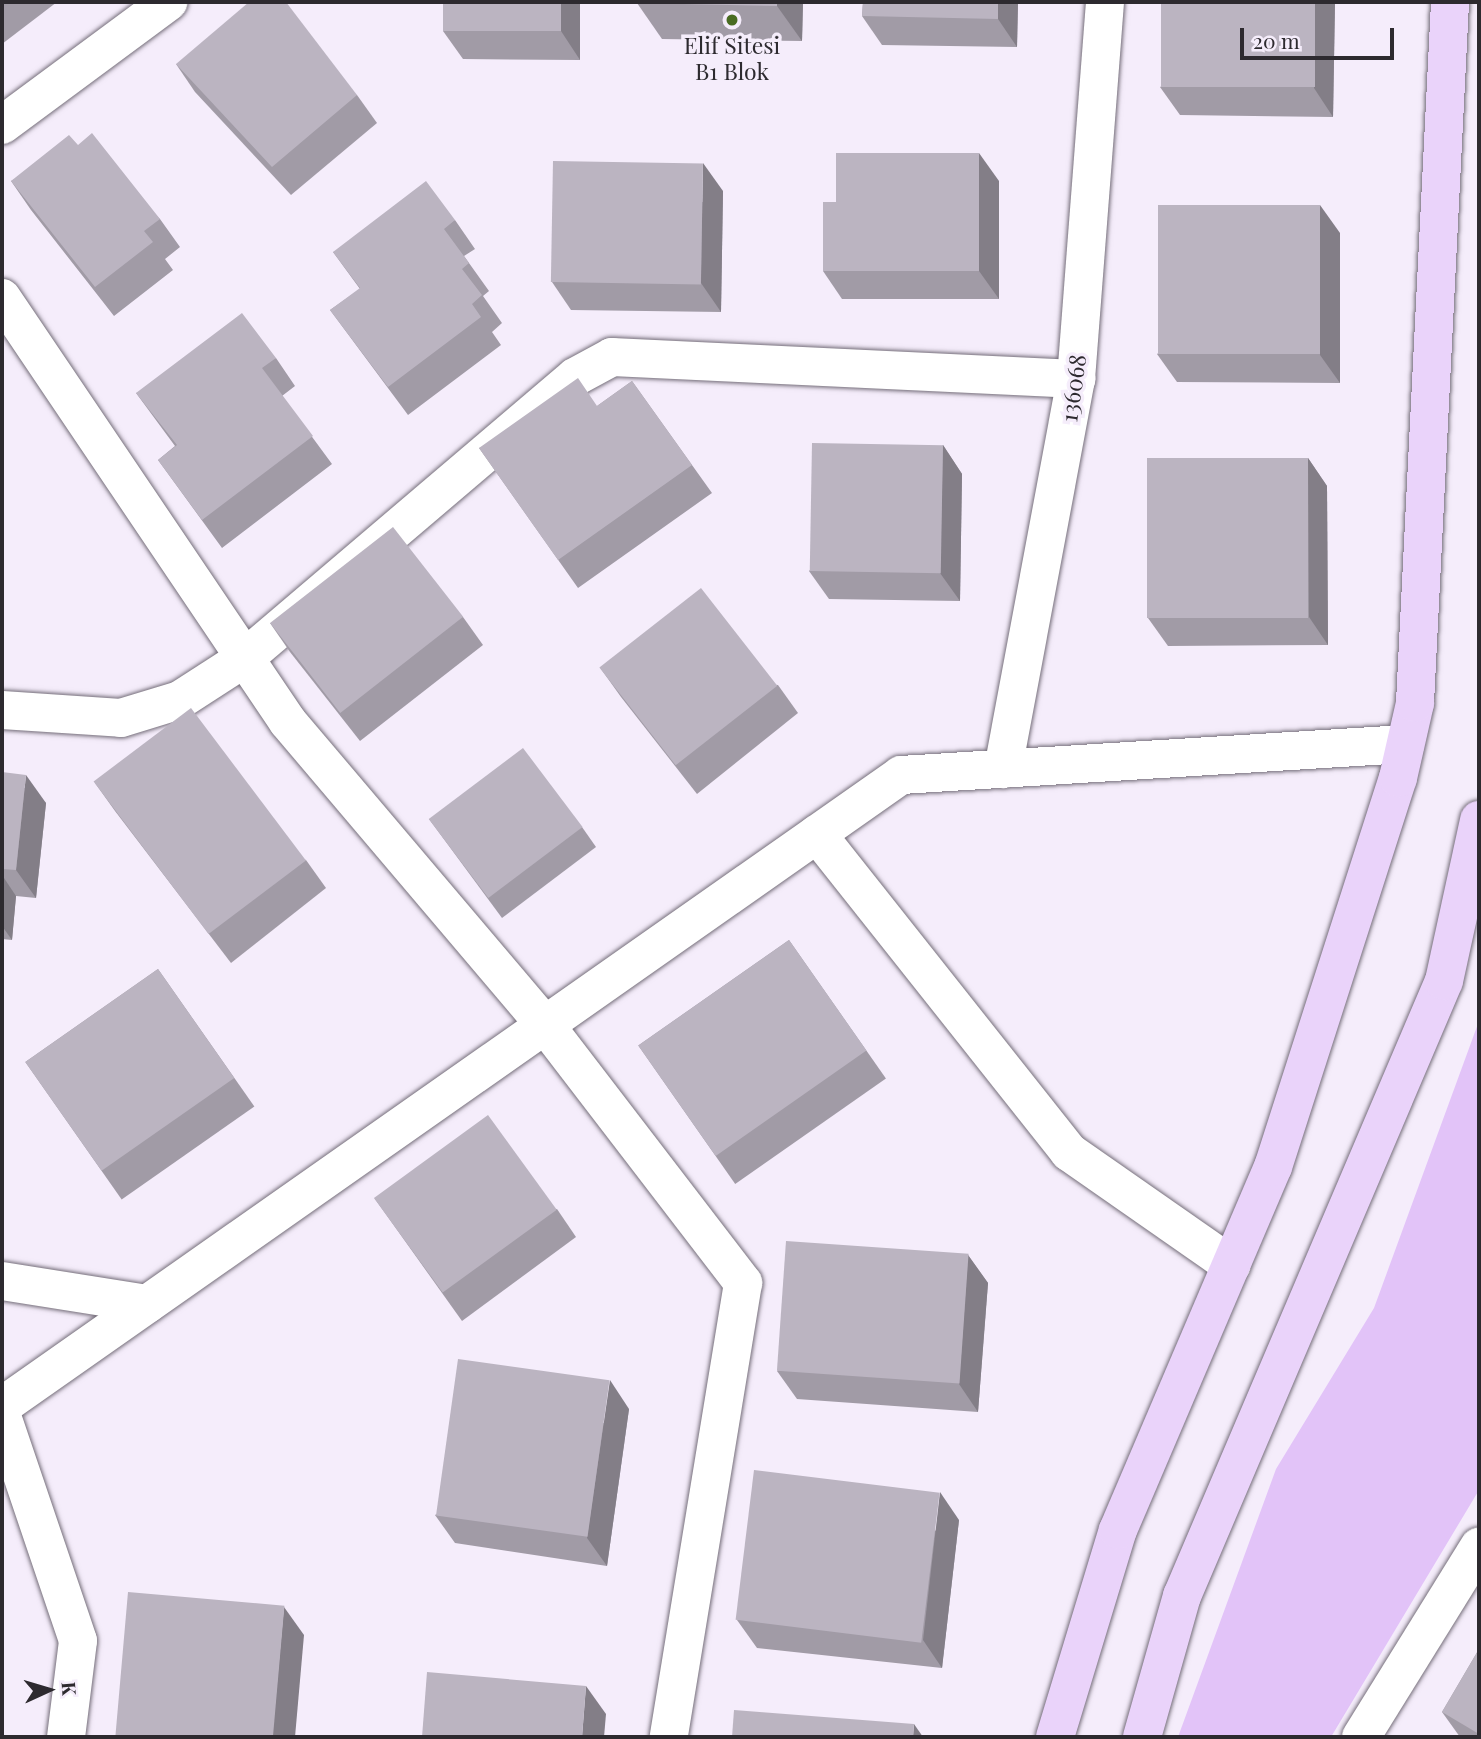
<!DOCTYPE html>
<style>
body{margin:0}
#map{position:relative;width:1481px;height:1739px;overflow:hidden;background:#f5edfb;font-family:"Playfair Display",serif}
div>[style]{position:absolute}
.green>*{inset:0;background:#e2c3f8}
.roads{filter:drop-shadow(0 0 2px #756e7a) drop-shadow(0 0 2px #756e7a)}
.minor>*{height:38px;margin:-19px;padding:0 19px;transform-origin:19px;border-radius:19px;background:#fff}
.major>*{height:38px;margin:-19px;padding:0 19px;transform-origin:19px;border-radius:19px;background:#ead3fa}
.wall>*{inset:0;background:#a19ba6;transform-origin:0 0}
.shaded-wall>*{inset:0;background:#837e87}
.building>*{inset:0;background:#bbb4c1;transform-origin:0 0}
.dots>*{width:19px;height:19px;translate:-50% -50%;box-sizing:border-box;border:4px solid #f5edfb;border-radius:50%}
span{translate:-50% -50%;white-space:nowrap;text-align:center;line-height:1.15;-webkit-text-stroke:7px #f5edfb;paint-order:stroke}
.poi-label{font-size:23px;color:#2d2a2f}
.street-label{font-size:23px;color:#2d2a2f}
.frame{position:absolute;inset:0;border:4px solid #2d2a2f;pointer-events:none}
.north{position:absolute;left:14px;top:1655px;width:70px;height:70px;-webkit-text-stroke:5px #f5edfb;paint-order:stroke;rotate:86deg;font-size:19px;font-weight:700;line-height:28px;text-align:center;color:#2d2a2f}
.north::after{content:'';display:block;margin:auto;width:24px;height:32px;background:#2d2a2f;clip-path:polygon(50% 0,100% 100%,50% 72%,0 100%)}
.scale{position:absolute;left:1240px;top:28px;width:154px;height:32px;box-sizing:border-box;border:4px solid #2d2a2f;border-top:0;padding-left:9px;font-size:21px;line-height:24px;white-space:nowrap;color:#2d2a2f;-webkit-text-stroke:5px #f5edfb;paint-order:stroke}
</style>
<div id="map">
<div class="green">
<div style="clip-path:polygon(1479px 1021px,1479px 1490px,1331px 1737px,1178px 1737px,1276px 1469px,1374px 1308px)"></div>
</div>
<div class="roads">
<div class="minor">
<div style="left:2px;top:125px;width:207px;rotate:-36.5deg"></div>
<div style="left:2px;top:298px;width:511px;rotate:56deg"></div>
<div style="left:288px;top:722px;width:399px;rotate:49.7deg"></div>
<div style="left:546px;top:1026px;width:324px;rotate:52.5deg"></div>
<div style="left:743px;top:1283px;width:460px;rotate:99.3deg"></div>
<div style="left:2px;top:710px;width:119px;rotate:3.8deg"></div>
<div style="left:121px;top:718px;width:62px;rotate:-17deg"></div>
<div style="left:180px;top:700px;width:77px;rotate:-32.9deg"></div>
<div style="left:245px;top:658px;width:433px;rotate:-40.4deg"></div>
<div style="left:575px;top:377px;width:42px;rotate:-28.4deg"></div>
<div style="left:612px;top:357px;width:465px;rotate:2.7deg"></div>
<div style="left:1003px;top:769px;width:397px;rotate:-79.4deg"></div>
<div style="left:1076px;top:379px;width:378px;rotate:-85.6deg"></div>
<div style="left:817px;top:834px;width:406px;rotate:51.6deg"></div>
<div style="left:1069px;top:1152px;width:198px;rotate:34.9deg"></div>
<div style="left:2px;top:1281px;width:147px;rotate:9deg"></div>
<div style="left:2px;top:1406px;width:1098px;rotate:-35.06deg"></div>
<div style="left:901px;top:775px;width:505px;rotate:-3.52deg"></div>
<div style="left:2px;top:1416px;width:237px;rotate:71.3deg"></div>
<div style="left:78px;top:1641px;width:97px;rotate:97.1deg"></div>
<div style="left:1361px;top:1737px;width:224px;rotate:-58.2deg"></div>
</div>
<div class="major">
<div style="left:1055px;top:1737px;width:216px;rotate:-73.1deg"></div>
<div style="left:1118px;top:1530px;width:395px;rotate:-66.9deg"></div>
<div style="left:1273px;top:1167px;width:409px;rotate:-72.2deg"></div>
<div style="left:1398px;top:778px;width:77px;rotate:-77.2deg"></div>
<div style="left:1415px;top:703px;width:702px;rotate:-87.14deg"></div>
<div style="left:1142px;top:1737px;width:147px;rotate:-74.2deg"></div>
<div style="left:1182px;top:1596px;width:668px;rotate:-66.93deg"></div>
<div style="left:1444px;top:981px;width:165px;rotate:-77.7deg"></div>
</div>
</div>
<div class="wall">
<div style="clip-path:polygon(2px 2px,57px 2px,2px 44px)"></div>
<div style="clip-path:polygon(443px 2px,580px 2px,580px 60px,463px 59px,443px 31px)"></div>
<div style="clip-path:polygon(803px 2px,802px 41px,662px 39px,637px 3px)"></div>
<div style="clip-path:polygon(863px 2px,1018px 2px,1017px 47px,882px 45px,862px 16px)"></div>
<div style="clip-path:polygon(1335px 2px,1333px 117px,1180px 115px,1160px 87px)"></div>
<div style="clip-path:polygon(176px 64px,357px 95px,377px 123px,291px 195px,195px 92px)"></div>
<div style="clip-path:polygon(78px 145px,160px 219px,180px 247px,165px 259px,173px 270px,114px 316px,31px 210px,11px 181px)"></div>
<div style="clip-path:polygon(999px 181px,999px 299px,842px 299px,823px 271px,836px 202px)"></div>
<div style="clip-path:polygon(723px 191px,721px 312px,571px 310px,552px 282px)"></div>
<div style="clip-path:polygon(455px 220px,475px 249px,464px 256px,489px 291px,483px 296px,502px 323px,492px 332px,501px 345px,408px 415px,330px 310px,360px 289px,333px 252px)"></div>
<div style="clip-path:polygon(1340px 233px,1340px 383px,1177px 382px,1157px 354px)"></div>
<div style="clip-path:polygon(276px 358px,295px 386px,282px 396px,332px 464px,222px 548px,158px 460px,175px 446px,136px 393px)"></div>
<div style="clip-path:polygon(632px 381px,712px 493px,578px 588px,479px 448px,597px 406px)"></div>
<div style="clip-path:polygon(943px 445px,962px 474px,960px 601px,829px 599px,809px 571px)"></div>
<div style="clip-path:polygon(1308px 458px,1327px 486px,1328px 645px,1168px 646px,1148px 618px)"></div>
<div style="clip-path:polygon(463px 617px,483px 645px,360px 741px,290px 652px,270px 623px)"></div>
<div style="clip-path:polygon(601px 669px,778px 685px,798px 713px,697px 794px,621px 697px)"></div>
<div style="clip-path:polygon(2px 772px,46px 803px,36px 898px,16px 896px,12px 940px,2px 939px)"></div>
<div style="clip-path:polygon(95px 783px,306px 860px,326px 888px,231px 963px,115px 811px)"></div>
<div style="clip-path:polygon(429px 819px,582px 827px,596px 847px,502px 918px)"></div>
<div style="left:789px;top:940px;width:169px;height:184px;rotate:55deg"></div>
<div style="left:158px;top:969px;width:168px;height:162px;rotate:55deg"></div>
<div style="clip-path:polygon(375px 1199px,557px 1209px,576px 1237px,462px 1321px)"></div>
<div style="clip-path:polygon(968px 1255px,988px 1283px,978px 1412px,797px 1399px,777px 1371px)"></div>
<div style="clip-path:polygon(629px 1409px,607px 1566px,455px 1543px,435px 1515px)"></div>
<div style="clip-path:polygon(959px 1520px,942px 1668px,757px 1648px,737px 1620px)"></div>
<div style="clip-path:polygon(1479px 1649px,1479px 1737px,1460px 1737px,1442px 1712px)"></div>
</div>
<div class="shaded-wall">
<div style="clip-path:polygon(561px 2px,580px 2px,580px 60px,561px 31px)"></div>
<div style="clip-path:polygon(777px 2px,803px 2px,802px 41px,777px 6px)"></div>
<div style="clip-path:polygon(998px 2px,1018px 2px,1017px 47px,998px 19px)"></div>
<div style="clip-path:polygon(1315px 2px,1335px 2px,1333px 117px,1314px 88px)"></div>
<div style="clip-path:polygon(979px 153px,999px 181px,999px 299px,979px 271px)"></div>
<div style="clip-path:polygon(703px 163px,723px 191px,721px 312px,701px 283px)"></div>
<div style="clip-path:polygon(1320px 205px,1340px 233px,1340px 383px,1320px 355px)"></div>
<div style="clip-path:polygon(943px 445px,962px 474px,960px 601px,940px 573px)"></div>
<div style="clip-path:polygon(1308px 458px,1327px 486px,1328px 645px,1309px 617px)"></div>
<div style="clip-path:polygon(26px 775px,46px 803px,36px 898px,16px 870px)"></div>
<div style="clip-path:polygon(2px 875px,16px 896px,12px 940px,2px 926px)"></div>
<div style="clip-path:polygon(968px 1255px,988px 1283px,978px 1412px,959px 1384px)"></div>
<div style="clip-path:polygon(610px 1380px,629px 1409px,607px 1566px,587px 1538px)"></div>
<div style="clip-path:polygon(940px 1492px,959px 1520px,942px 1668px,923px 1640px)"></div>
<div style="clip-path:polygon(284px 1607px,304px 1635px,295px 1737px,272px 1737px)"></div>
<div style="clip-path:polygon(586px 1686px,606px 1714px,604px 1737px,582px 1737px)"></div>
<div style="clip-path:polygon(914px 1724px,923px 1737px,913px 1737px)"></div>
</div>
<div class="building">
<div style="clip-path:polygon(249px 2px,286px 2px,357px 95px,272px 167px,176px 64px)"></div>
<div style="left:443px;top:2px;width:118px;height:29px"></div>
<div style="clip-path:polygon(637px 2px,777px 2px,777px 6px,637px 3px)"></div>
<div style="clip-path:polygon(863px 2px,998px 2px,998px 19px,862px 16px)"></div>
<div style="left:1161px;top:2px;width:154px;height:85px"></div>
<div style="clip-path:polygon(92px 133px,160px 219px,144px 231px,153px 242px,95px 287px,11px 181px,69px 135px,78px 145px)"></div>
<div style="clip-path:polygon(836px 153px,979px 153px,979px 271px,823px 271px,823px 202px,836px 202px)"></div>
<div style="left:553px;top:161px;width:150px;height:121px;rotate:1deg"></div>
<div style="clip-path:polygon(426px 181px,455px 220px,444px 229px,469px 263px,462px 269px,482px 295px,472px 304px,481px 317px,388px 387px,330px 310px,360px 288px,333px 252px)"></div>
<div style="left:1158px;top:205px;width:162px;height:149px"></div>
<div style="clip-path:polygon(242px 313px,276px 358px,262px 368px,313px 436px,202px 520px,158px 460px,177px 445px,136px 393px)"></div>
<div style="clip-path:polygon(578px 378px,597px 406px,632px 381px,692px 465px,558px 560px,479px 448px)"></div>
<div style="left:812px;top:443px;width:131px;height:128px;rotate:1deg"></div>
<div style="left:1147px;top:458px;width:161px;height:160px"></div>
<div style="left:393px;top:527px;width:114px;height:156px;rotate:52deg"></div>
<div style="left:701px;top:588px;width:124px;height:129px;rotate:52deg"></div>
<div style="left:191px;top:708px;width:191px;height:122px;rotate:53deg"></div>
<div style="left:523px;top:748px;width:99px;height:118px;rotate:53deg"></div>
<div style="clip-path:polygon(2px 772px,26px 775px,16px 870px,2px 869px)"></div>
<div style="left:789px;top:940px;width:135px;height:184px;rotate:55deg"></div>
<div style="left:158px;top:969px;width:133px;height:162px;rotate:55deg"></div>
<div style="left:488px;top:1115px;width:117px;height:141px;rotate:54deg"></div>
<div style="left:786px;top:1241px;width:183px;height:130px;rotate:4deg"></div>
<div style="left:458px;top:1359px;width:153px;height:158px;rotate:8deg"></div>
<div style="left:754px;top:1470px;width:187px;height:151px;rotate:7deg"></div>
<div style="left:128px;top:1592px;width:157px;height:146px;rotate:5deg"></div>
<div style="clip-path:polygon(1479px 1649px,1479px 1734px,1442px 1712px)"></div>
<div style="clip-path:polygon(427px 1672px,586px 1686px,582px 1737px,422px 1737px)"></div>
<div style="clip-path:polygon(734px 1710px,914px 1724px,913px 1737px,732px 1737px)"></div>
</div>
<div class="dots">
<div style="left:732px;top:20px;background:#496b22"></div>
</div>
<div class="poi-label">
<span style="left:732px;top:58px">Elif Sitesi<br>B1 Blok</span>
</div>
<div class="street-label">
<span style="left:1073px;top:388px;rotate:-82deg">136068</span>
</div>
<div class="frame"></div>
<div class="north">K</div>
<div class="scale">20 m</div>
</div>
